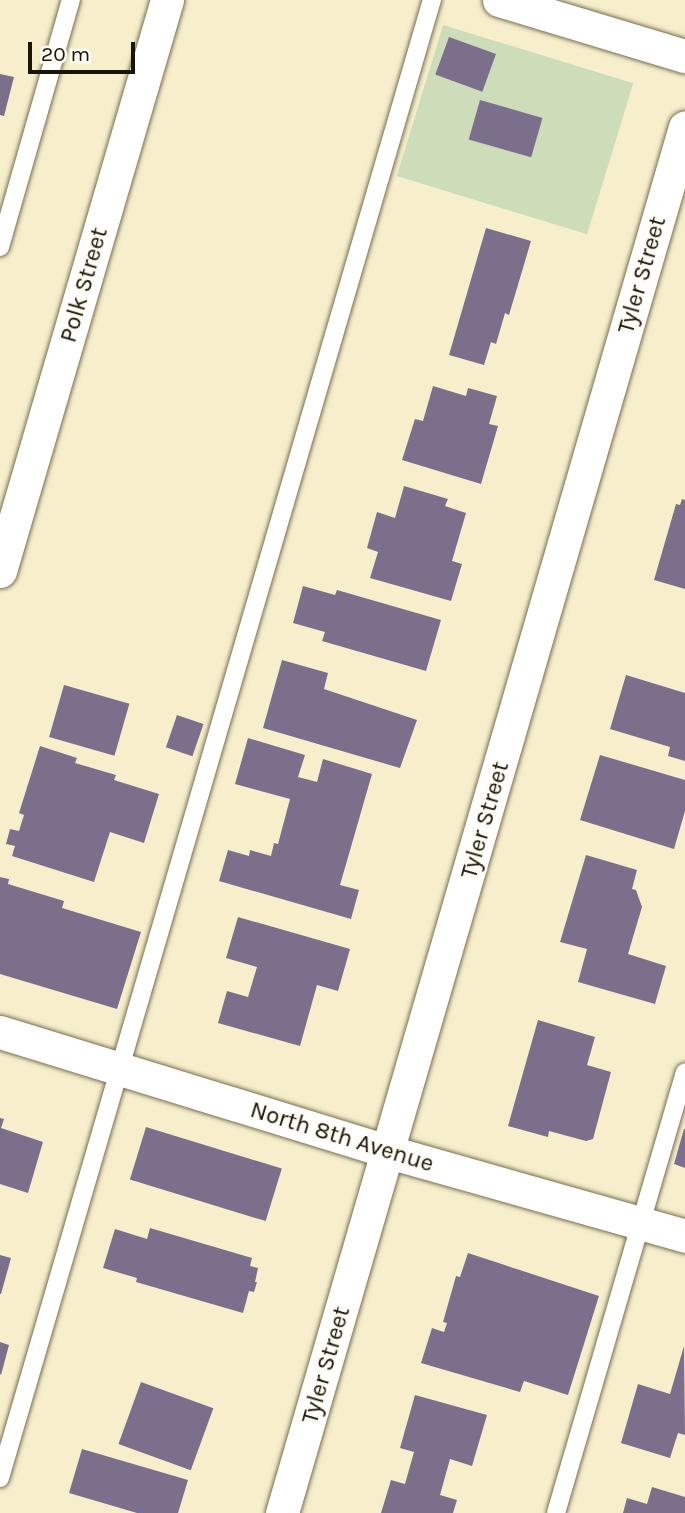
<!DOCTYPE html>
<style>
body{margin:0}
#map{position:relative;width:685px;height:1513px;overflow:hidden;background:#f7efcc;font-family:Karla,sans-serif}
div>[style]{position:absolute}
.green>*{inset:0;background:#cdddba;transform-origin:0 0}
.building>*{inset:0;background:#7c6f8c;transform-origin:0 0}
.roads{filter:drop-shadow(0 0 2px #776f51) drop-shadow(0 0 2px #776f51)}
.lane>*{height:18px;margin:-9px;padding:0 9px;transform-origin:9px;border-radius:9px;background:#fff}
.street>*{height:33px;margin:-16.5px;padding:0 16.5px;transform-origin:16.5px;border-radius:16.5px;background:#fff}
span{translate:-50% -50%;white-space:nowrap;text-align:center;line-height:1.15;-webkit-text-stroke:5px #fdfcf5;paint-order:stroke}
.street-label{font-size:24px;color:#171408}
.scale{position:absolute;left:28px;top:42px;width:107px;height:32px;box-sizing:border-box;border:4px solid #171408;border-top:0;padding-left:9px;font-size:21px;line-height:24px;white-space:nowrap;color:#171408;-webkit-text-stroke:5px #fdfcf5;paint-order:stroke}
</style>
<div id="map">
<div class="green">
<div style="left:443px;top:25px;width:199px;height:158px;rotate:17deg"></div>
</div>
<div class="building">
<div style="left:449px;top:37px;width:50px;height:40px;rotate:20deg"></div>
<div style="clip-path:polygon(0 74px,14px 77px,4px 116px,0 115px)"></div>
<div style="left:480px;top:100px;width:65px;height:41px;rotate:16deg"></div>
<div style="clip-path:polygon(486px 228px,531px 241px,509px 315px,505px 313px,496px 344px,491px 342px,484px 365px,449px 355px)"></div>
<div style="clip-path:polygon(433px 386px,466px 396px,468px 388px,497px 396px,489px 424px,498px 426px,481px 484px,402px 460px,415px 419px,423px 421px)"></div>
<div style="clip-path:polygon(404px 486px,448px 499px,445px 506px,466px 513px,452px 561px,462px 564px,451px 601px,370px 578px,378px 552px,367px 548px,377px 512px,395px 518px)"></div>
<div style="clip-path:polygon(682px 499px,685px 500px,685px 589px,654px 580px,676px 504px,680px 505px)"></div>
<div style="clip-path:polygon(303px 586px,335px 595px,337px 590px,441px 620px,426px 671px,322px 641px,325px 632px,293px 623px)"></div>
<div style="clip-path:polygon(282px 660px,328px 673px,324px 689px,417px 720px,400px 768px,263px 728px)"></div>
<div style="clip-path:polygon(626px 675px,685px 693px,685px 761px,668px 756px,670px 747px,610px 729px)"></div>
<div style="left:64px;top:685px;width:68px;height:54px;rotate:16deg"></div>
<div style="left:177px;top:715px;width:28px;height:34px;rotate:19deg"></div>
<div style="clip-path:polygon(248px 738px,305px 755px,298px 777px,317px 782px,323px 759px,372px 774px,340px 885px,359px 890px,351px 919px,219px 881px,228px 850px,249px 856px,250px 850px,271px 856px,274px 843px,278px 844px,290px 799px,235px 784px)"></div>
<div style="clip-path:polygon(40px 746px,77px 758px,75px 763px,116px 775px,114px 780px,159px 794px,144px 843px,110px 832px,94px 882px,12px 856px,15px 846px,6px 844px,10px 829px,19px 831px,24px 815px,19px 813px)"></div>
<div style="clip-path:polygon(600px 755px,685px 780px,685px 811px,674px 849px,580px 820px)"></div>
<div style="clip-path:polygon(586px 855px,637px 870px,632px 889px,636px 890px,642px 907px,628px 954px,666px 966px,655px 1004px,578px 982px,587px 949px,560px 942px)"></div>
<div style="clip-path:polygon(0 877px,9px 879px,8px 884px,64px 901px,62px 908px,141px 932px,117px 1009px,0 974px)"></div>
<div style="clip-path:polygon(238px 917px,350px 949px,338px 991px,317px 985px,300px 1046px,218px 1023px,227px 991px,248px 997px,257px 967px,226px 958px)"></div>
<div style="clip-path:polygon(538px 1020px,595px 1037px,587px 1065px,611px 1072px,593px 1139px,586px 1141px,549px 1131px,548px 1137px,508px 1126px)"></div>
<div style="clip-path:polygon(0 1118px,4px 1119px,1px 1128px,43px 1142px,28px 1193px,0 1184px)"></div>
<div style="left:146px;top:1127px;width:142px;height:55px;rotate:17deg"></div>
<div style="clip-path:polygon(684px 1129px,685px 1129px,685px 1168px,674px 1164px)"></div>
<div style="clip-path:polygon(150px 1228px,252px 1258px,250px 1266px,258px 1268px,255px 1282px,257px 1282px,254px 1292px,249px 1291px,243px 1313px,136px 1282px,137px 1278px,103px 1268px,115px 1229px,147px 1239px)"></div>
<div style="clip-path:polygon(468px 1253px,599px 1296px,568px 1395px,524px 1381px,520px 1392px,421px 1363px,432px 1328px,444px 1332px,447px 1323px,443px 1322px,456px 1276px,460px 1277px)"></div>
<div style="clip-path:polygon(0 1255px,11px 1258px,1px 1294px,0 1294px)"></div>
<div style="clip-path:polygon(0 1342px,9px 1345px,1px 1375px,0 1374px)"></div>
<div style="clip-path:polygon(684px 1346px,685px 1435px,678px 1433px,670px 1458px,621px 1443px,638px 1384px,670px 1394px)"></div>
<div style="left:141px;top:1382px;width:77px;height:66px;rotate:20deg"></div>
<div style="clip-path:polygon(415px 1395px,487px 1415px,472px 1466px,450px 1459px,440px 1495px,457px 1500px,453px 1513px,381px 1513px,391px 1480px,405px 1484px,414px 1452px,400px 1448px)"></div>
<div style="clip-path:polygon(82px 1449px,188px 1480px,178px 1513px,137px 1513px,69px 1493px)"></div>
<div style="clip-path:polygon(652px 1487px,685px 1497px,685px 1513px,623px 1513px,627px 1498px,647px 1504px)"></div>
</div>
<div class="roads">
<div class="lane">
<div style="left:0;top:247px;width:257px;rotate:-74deg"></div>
<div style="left:0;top:1478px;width:1540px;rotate:-73.71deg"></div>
<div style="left:556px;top:1513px;width:459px;rotate:-73.7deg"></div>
</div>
<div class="street">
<div style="left:499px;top:0;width:194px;rotate:16.8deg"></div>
<div style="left:0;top:571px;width:595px;rotate:-73.7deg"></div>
<div style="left:0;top:1032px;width:407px;rotate:17.1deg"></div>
<div style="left:389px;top:1152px;width:308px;rotate:15.8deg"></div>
<div style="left:282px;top:1513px;width:1443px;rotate:-73.79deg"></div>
</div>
</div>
<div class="street-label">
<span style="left:642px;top:275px;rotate:-74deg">Tyler Street</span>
<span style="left:84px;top:285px;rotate:-74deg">Polk Street</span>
<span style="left:485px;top:820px;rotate:-74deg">Tyler Street</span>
<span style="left:342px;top:1137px;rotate:17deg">North 8th Avenue</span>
<span style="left:326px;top:1365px;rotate:-74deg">Tyler Street</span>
</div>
<div class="scale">20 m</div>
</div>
